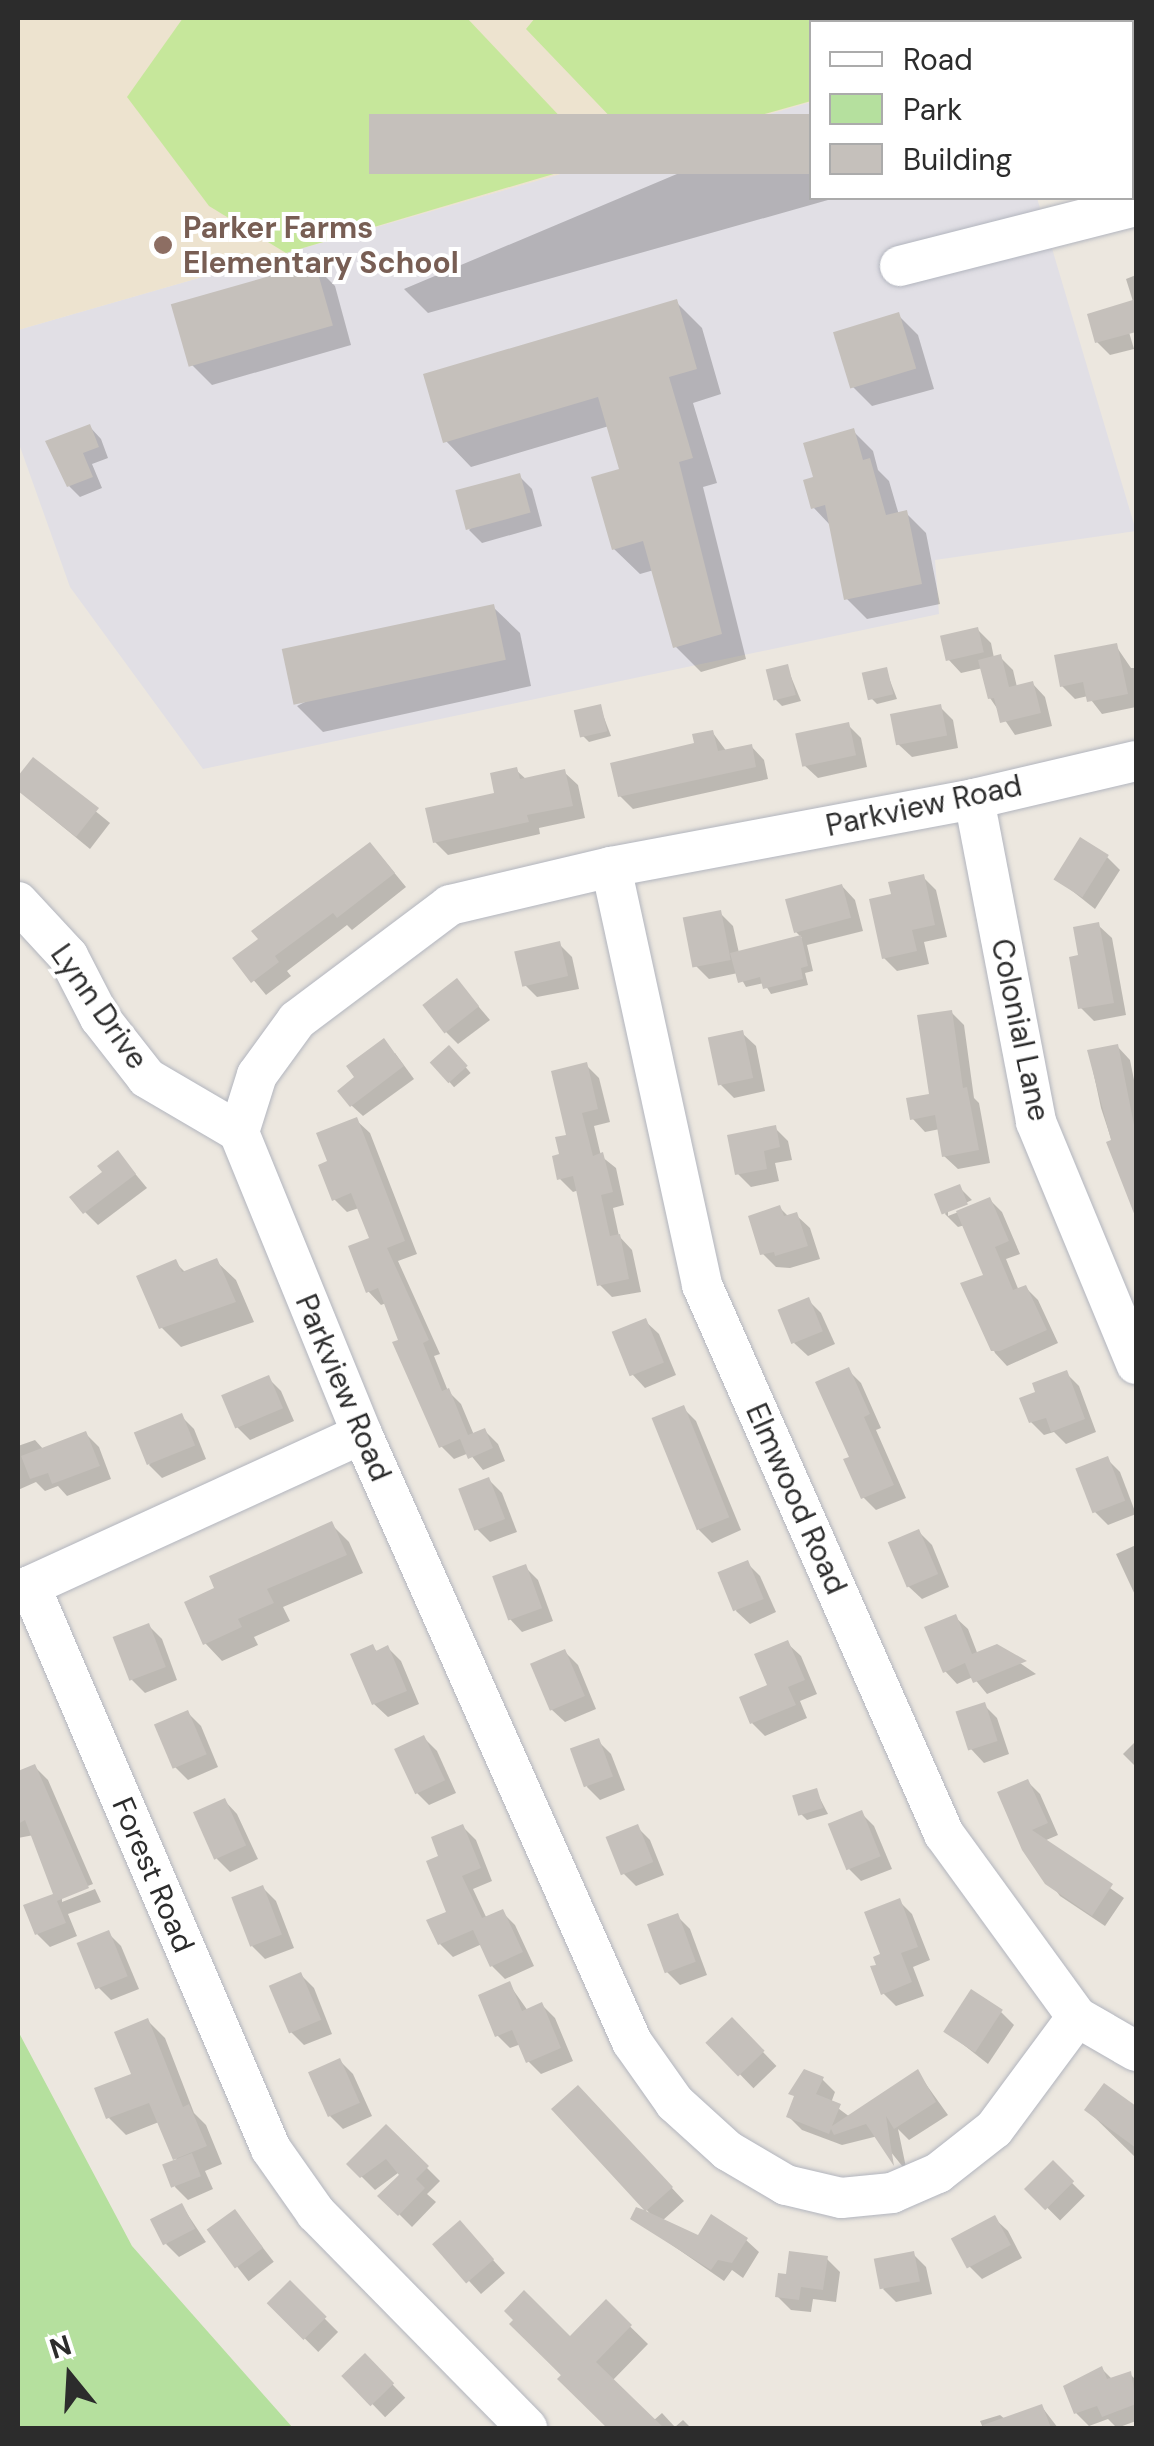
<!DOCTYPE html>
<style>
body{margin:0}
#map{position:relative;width:1154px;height:2446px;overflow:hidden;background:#ece7df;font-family:"DM Sans",sans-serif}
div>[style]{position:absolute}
.industrial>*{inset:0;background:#e1dfe5}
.education>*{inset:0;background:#ede3cf}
.green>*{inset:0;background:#b5e09e}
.pitch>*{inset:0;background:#c6e79b}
.shadow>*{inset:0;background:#0003;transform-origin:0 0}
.building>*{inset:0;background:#c5c0bb;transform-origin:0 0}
.roads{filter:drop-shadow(0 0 2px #b2b5be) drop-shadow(0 0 2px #b2b5be)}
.minor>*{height:40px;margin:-20px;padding:0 20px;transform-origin:20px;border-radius:20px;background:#fff}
.dots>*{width:28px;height:28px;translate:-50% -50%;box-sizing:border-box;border:5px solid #fff;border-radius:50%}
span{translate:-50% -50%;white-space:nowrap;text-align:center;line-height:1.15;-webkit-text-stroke:8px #fff;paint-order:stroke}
.education-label{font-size:30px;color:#785e54;font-weight:700}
.left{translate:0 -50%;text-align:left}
.street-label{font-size:30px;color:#2c2c2c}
.frame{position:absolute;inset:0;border:20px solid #2c2c2c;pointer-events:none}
.legend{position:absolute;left:809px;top:20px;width:325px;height:180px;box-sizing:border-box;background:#fff;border:2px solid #ababab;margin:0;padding:12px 18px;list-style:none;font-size:30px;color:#2c2c2c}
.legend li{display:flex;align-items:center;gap:20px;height:50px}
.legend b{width:50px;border:2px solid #ababab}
.north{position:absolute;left:20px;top:2326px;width:100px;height:100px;-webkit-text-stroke:8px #fff;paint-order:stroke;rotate:342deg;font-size:28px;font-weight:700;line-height:40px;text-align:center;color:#2c2c2c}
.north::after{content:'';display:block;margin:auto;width:35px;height:45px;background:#2c2c2c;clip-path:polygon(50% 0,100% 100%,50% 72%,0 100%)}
</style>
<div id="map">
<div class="industrial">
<div style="clip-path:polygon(811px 102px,812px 198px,1037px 198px,1136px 531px,935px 560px,939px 614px,203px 769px,70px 587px,18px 441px,18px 330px)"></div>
</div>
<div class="education">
<div style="clip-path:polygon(18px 18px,979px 18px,980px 22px,812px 22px,811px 102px,18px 330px)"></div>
</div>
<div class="green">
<div style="clip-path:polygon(18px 2031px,132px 2246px,293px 2428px,18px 2428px)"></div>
</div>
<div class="pitch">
<div style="clip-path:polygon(183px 18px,467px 18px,601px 160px,286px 253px,209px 206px,127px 97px)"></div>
<div style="clip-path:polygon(535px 18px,860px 18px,864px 22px,812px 22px,811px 101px,641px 149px,526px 29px)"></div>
</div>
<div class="shadow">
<div style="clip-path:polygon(812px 117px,812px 198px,835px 198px,428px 313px,404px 289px)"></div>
<div style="clip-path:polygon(315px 266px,335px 286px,351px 345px,212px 385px,192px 365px)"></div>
<div style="clip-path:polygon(1136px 275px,1136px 311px,1126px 279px)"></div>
<div style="clip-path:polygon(676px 302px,702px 328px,721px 394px,693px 403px,717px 483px,703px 487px,746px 659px,701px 672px,675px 646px,654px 570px,640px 574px,614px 549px,622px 471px,609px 426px,471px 467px,446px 441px)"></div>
<div style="clip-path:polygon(898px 315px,918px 335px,934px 389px,872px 406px,852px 386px)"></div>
<div style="clip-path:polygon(1126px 322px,1134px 349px,1110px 355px,1097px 342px)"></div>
<div style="clip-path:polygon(90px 427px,101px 439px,108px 458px,92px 464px,102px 488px,80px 497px,69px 486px)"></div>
<div style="clip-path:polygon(853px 431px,873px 451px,878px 470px,889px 481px,899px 515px,906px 513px,926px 533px,940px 604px,867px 619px,847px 599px,831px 526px,813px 507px,816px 479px)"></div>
<div style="clip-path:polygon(519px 476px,532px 489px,542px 526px,482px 543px,469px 530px)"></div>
<div style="clip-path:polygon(493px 607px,520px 633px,531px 686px,323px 732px,297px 706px)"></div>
<div style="clip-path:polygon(978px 630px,991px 643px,994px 658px,1000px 657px,1013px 670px,1017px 687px,1032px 683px,1045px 697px,1052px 726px,1015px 735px,990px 698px,983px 668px,961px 673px,948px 659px)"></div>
<div style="clip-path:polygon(1116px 646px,1131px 668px,1136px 668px,1136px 707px,1102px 714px,1088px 696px,1075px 699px,1062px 686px)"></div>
<div style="clip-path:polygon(787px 667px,801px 701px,782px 706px,776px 700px)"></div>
<div style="clip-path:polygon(886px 670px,897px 699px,877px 704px,871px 698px)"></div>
<div style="clip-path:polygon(600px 707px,611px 736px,589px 742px,583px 736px)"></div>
<div style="clip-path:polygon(940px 707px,953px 720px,958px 748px,912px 757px,898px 744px)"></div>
<div style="clip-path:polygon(848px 725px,861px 738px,867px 767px,818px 778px,804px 765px)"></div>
<div style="clip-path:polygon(713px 733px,727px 752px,751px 746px,764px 760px,768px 779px,633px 809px,620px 796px)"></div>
<div style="clip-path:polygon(33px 760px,110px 823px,90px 849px,18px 790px,18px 780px)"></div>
<div style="clip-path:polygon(516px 770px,527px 780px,564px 772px,578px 785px,585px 818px,539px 828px,540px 834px,448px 855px,435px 842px,497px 795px)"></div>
<div style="clip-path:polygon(1107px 857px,1120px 870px,1095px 909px,1056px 878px)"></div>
<div style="clip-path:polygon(383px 859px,406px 887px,352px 930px,347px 925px,287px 971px,291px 976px,266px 995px,236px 959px)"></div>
<div style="clip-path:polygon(923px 877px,936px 890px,947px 937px,924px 942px,929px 964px,897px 971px,884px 958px)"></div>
<div style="clip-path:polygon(842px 886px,855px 900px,863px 931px,807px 945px,813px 971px,805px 973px,808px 985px,771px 994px,764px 983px,746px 987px,738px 973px,709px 979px,696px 966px,720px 913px,733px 926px,739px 953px,802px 938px,796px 932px)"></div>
<div style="clip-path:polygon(1098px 925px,1112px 938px,1126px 1015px,1094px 1021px,1081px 1008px,1081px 957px)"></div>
<div style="clip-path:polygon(559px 944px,572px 957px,579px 989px,537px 997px,524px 984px)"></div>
<div style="clip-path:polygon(457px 981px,490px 1020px,458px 1044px,445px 1031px)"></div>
<div style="clip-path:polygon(951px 1012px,964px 1025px,974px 1098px,979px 1103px,990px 1163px,958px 1169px,944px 1156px,940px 1129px,925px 1132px,912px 1118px,931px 1096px)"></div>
<div style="clip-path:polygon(742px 1033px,756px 1046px,765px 1091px,734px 1098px,721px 1085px)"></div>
<div style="clip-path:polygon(1117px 1046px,1130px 1060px,1136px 1090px,1136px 1197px,1127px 1187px,1101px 1108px,1089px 1052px)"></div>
<div style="left:449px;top:1048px;width:33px;height:22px;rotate:49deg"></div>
<div style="clip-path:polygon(395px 1053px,414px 1079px,363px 1116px,351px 1105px)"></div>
<div style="clip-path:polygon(586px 1065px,599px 1078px,610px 1122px,594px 1126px,601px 1156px,616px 1168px,624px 1205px,613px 1208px,619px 1236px,632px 1250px,641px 1292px,612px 1297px,599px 1284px,579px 1190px,573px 1192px,560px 1179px)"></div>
<div style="clip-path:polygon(356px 1120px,370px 1133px,417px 1254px,398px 1261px,440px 1354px,434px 1356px,448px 1391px,461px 1404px,474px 1435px,485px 1431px,498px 1444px,505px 1461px,483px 1470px,469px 1453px,454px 1459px,441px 1446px,386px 1303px,381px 1305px,368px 1291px,372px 1239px,359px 1208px,347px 1212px,334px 1199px,331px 1163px)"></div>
<div style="clip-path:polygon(775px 1128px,788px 1141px,792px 1160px,775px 1163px,779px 1181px,751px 1187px,738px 1174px)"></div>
<div style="clip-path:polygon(118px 1153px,147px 1188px,98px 1225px,85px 1212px)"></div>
<div style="clip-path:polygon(959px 1187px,972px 1200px,948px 1211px,948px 1216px,990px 1200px,1002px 1212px,1020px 1254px,1006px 1259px,1019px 1291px,1026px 1288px,1038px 1300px,1058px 1343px,1007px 1366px,995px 1353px,964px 1285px,987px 1276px,965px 1225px,958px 1227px,945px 1214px)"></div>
<div style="clip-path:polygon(780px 1208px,789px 1217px,796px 1215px,810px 1228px,820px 1259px,790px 1268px,776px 1267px,762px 1253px)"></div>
<div style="clip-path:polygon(216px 1261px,236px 1280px,254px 1322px,181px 1347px,161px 1327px,175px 1262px,186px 1273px)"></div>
<div style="clip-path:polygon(808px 1300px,821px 1313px,835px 1344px,808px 1356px,794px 1343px)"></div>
<div style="clip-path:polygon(645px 1321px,659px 1334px,676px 1375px,645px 1388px,632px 1374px)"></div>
<div style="clip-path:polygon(848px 1370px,861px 1383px,881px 1428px,876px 1430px,906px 1498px,876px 1510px,863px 1497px,852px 1458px)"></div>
<div style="clip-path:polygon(1066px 1373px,1079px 1386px,1096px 1432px,1066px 1444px,1054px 1432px,1044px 1435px,1031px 1422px,1038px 1394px)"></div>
<div style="clip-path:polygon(268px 1378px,281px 1391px,294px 1421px,250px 1440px,237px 1427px)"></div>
<div style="clip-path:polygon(683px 1408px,696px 1421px,741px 1530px,712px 1543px,699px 1530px)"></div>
<div style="clip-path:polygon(181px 1416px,194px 1429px,206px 1459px,162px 1478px,149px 1465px)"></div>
<div style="clip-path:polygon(86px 1434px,99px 1447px,111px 1479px,67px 1496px,58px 1486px,45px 1491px,36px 1482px,18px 1490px,18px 1446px,35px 1440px,44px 1450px)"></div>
<div style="clip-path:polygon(1107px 1459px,1120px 1472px,1136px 1514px,1108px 1525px,1095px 1512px)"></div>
<div style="clip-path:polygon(489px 1480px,502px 1493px,517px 1532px,490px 1542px,477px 1529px)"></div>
<div style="clip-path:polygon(331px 1524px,349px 1542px,363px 1573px,283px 1607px,290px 1621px,254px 1637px,258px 1645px,222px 1661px,205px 1643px)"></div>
<div style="clip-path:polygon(919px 1532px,932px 1545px,949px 1587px,922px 1599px,908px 1586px)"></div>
<div style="clip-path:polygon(1136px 1545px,1136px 1597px,1116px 1554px)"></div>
<div style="clip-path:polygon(747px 1563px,760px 1576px,776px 1612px,750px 1624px,736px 1611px)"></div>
<div style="clip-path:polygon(525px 1567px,538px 1580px,553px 1621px,522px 1632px,509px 1618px)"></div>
<div style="clip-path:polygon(955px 1617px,968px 1629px,978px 1655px,997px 1647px,1036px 1674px,987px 1694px,973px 1677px,957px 1684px,945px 1671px)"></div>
<div style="clip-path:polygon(149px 1626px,162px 1639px,177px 1680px,145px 1693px,132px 1680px)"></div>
<div style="clip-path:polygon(787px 1643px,801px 1656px,817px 1694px,800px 1701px,807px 1718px,765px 1736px,752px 1723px)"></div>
<div style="clip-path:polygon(372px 1647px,378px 1652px,388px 1648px,401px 1661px,419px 1704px,388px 1717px,374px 1704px)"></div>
<div style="clip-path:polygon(565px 1652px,578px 1665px,596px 1709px,565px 1722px,551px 1709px)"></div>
<div style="clip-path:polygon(984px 1705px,997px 1718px,1009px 1754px,984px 1763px,971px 1749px)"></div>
<div style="clip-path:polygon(188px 1713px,201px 1726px,218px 1767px,188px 1780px,175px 1767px)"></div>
<div style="clip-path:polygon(424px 1738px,437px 1751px,456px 1793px,429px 1805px,416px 1792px)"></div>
<div style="clip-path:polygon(598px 1741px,611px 1754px,625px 1790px,600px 1800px,587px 1787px)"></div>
<div style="clip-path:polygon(1136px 1741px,1136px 1767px,1123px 1754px)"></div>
<div style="clip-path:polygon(35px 1767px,48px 1780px,93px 1884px,62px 1896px,62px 1902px,95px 1889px,101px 1902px,68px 1914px,77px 1936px,50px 1947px,37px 1934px,57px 1895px,34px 1835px,18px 1838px,18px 1774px)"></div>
<div style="clip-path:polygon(1028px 1782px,1040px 1794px,1058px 1835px,1044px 1841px,1124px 1898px,1105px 1926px,1060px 1896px,1023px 1846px)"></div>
<div style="clip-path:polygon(816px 1791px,828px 1814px,807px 1820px,801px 1814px)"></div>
<div style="clip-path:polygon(224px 1800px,237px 1814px,258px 1859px,230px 1872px,217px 1859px)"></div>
<div style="clip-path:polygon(861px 1813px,874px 1826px,892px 1869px,861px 1881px,848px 1868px)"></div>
<div style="clip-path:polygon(463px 1827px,476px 1840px,492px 1881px,473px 1889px,487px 1919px,502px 1912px,515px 1925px,534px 1966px,505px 1979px,492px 1966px,482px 1944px,453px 1957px,440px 1944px,449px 1913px,442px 1857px)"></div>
<div style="clip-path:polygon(637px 1827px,650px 1840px,664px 1875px,636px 1886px,623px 1873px)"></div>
<div style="clip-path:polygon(263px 1888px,276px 1901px,294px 1948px,265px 1959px,252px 1946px)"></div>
<div style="clip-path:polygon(899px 1901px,912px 1914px,930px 1960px,913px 1967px,924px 1996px,896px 2006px,883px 1993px,879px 1966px)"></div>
<div style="clip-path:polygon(677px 1916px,690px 1929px,707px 1975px,680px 1985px,667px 1972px)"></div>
<div style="clip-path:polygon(108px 1933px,121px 1946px,139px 1989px,111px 2000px,98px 1987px)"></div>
<div style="clip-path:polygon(301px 1975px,314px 1988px,332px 2034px,304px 2045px,291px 2032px)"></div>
<div style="clip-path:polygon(509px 1984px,528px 2011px,542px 2005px,555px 2018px,573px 2061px,541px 2074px,528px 2061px,521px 2044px,510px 2048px,497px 2035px)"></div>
<div style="clip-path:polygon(1001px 2012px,1014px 2025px,988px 2064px,946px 2031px)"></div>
<div style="left:732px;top:2020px;width:64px;height:32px;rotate:46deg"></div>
<div style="clip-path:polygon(148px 2021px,165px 2038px,194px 2113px,206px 2125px,222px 2164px,205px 2171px,213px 2189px,188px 2200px,175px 2187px,178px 2162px,159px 2122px,126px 2135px,109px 2118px,134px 2075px)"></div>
<div style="clip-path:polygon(340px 2061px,353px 2074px,372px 2116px,343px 2129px,330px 2116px)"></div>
<div style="clip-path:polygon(918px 2073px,948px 2115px,909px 2140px,898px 2129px,907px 2172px,878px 2136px,842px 2145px,802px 2130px,789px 2117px,822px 2079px,835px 2092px,831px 2103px,850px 2117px)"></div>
<div style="clip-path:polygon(1105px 2086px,1136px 2109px,1136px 2158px,1087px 2110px)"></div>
<div style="clip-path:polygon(590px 2100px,684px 2201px,662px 2221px,699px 2238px,746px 2240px,759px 2252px,743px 2278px,732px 2270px,724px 2281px,633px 2218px,654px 2218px,555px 2109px)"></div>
<div style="clip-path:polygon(386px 2127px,440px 2181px,427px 2194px,436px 2202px,412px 2227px,381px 2196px,406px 2167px,375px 2190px,349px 2164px)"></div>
<div style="left:1053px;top:2164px;width:45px;height:35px;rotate:45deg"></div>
<div style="clip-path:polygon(182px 2206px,206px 2242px,179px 2257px,166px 2244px)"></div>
<div style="left:235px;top:2212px;width:63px;height:32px;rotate:52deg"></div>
<div style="clip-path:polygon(994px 2218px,1008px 2231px,1022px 2258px,982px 2279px,969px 2266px)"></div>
<div style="clip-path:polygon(472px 2237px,505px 2273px,481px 2294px,436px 2245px)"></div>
<div style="clip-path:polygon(913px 2254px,926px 2267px,932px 2294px,896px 2302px,883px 2289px)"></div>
<div style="clip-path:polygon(826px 2258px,840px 2272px,836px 2302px,813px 2299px,811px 2312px,791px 2310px,778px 2297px,788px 2277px)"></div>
<div style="left:290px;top:2284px;width:68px;height:28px;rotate:45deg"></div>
<div style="clip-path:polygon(606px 2303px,648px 2344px,612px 2381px,653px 2421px,662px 2413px,675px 2427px,683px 2420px,691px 2428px,611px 2428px,513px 2324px,570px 2339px)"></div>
<div style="left:365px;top:2356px;width:58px;height:28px;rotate:46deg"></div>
<div style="clip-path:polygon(1102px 2369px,1113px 2380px,1130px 2374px,1136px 2380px,1136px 2421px,1117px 2428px,1108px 2419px,1089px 2426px,1076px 2413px)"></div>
<div style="clip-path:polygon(1042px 2407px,1058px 2428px,983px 2428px,980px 2421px,1000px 2415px,1006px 2420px)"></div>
</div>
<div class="building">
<div style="left:812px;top:114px;width:60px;height:443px;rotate:90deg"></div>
<div style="left:315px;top:263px;width:65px;height:150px;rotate:74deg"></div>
<div style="clip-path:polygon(677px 299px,697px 369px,669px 377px,693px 458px,679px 462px,722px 634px,673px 648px,643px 541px,612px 550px,591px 477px,619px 469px,598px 397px,443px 443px,423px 374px)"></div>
<div style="clip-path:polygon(1136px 299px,1136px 332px,1095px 343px,1087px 314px)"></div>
<div style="left:899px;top:312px;width:59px;height:69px;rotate:73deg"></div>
<div style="clip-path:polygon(90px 424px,99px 447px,83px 453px,93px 477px,67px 487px,45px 441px)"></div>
<div style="clip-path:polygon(854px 428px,863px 460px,870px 458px,886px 515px,907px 510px,922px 584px,844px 600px,825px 505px,811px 509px,803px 480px,813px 477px,803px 443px)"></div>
<div style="left:520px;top:473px;width:41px;height:67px;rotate:75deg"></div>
<div style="left:494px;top:604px;width:57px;height:217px;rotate:78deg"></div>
<div style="left:978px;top:627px;width:26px;height:39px;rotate:77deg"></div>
<div style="clip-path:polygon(1117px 643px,1128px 694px,1087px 702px,1083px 682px,1060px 687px,1054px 655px)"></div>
<div style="clip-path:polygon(1001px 654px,1009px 687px,1033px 681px,1041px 713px,1000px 723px,994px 698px,988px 699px,978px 660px)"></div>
<div style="left:788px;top:664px;width:32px;height:23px;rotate:76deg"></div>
<div style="left:887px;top:667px;width:28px;height:26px;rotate:77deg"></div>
<div style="left:601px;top:704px;width:28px;height:28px;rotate:77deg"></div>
<div style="left:941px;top:704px;width:32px;height:52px;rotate:79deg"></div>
<div style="left:849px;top:722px;width:34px;height:55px;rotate:78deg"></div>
<div style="clip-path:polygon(713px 730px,718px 751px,752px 744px,756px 767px,618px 797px,610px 763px,694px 743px,692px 734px)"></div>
<div style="clip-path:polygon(33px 757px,99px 808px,76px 837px,18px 791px,18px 776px)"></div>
<div style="clip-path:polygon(517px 767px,520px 779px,565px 769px,573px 806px,527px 815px,529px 822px,433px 843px,425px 808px,494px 793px,490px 773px)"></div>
<div style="left:1080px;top:837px;width:34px;height:50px;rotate:32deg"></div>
<div style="clip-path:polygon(370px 842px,395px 873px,337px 918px,333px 913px,275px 956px,279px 962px,251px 983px,232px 958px,258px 939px,251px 931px)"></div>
<div style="clip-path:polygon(924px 874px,935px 925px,912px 930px,917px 951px,882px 959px,869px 899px,891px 894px,888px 882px)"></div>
<div style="left:842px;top:884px;width:35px;height:59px;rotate:75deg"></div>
<div style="left:721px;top:910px;width:51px;height:39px;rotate:79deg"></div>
<div style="clip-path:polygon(1099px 922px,1114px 1003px,1078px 1009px,1069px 957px,1078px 955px,1073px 927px)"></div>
<div style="clip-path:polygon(801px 935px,808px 966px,801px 968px,803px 979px,763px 989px,760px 977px,738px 983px,730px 953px)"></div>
<div style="left:560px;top:941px;width:36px;height:47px;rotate:77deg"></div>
<div style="left:457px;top:978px;width:36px;height:44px;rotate:52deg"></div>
<div style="clip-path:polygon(952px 1010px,963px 1088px,967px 1087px,979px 1150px,942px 1157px,935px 1115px,910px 1120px,906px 1098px,929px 1094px,917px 1015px)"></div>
<div style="left:743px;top:1030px;width:49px;height:36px;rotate:78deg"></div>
<div style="clip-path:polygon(384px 1038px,404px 1066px,350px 1107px,337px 1091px,354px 1077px,346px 1066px)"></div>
<div style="clip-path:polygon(1118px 1044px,1136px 1135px,1135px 1216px,1106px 1142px,1111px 1140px,1087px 1050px)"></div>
<div style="left:449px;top:1045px;width:28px;height:26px;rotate:48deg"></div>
<div style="clip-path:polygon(587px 1062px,598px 1109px,582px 1113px,593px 1156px,603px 1152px,613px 1192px,601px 1195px,610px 1236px,620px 1234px,629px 1279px,597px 1286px,573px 1176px,557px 1180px,552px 1156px,559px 1154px,555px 1137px,566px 1135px,551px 1071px)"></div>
<div style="clip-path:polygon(357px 1117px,405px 1241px,387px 1248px,429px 1340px,423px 1343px,442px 1391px,449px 1388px,468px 1435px,485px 1428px,493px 1448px,468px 1459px,460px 1439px,439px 1448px,392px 1342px,398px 1340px,378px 1288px,366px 1293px,348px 1246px,369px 1238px,351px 1193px,332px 1201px,318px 1165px,327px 1161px,316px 1133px)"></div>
<div style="clip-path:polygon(776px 1125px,780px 1147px,764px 1151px,767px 1169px,735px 1175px,727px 1135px)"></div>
<div style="clip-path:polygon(118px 1150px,136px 1174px,83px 1214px,69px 1197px,102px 1172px,97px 1166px)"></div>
<div style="left:960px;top:1184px;width:22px;height:28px;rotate:69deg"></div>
<div style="clip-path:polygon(990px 1197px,1009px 1241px,995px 1247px,1013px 1290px,1026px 1285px,1047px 1330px,1000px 1351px,991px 1351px,960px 1283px,983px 1275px,956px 1211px)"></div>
<div style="clip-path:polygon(780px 1205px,784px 1216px,797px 1212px,808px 1246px,775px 1256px,774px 1252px,760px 1255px,748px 1216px)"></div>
<div style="clip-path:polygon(217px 1258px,236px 1302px,159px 1329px,136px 1276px,176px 1259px,182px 1272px)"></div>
<div style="left:809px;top:1297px;width:37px;height:34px;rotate:68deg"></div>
<div style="left:646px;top:1318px;width:48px;height:37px;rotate:68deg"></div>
<div style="clip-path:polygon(849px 1367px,870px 1414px,864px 1417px,894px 1485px,861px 1499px,843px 1459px,849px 1457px,815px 1382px)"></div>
<div style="clip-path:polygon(1067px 1370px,1085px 1419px,1051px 1432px,1046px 1418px,1029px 1423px,1019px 1398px,1035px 1392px,1032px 1383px)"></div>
<div style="left:269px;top:1375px;width:36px;height:52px;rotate:67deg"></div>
<div style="left:684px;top:1405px;width:121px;height:35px;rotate:68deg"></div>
<div style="left:182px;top:1413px;width:35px;height:52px;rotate:68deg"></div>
<div style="clip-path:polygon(86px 1431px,100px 1466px,52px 1484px,48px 1473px,30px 1479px,21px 1456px)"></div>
<div style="left:1108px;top:1456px;width:48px;height:35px;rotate:69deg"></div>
<div style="left:489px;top:1477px;width:45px;height:33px;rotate:69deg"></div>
<div style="clip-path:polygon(332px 1521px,347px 1555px,267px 1589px,274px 1603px,238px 1619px,242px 1627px,203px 1645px,184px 1602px,214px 1588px,209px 1576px)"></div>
<div style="left:919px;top:1529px;width:49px;height:34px;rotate:67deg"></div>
<div style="left:748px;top:1560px;width:42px;height:33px;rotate:68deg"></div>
<div style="left:526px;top:1564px;width:47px;height:36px;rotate:70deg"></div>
<div style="clip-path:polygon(956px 1614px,972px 1654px,997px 1644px,1027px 1661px,973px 1683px,965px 1663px,943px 1673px,924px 1627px)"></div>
<div style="left:149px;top:1623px;width:47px;height:39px;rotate:69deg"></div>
<div style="clip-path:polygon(788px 1640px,805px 1680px,788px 1687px,796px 1705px,750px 1724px,739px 1697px,767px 1685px,754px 1654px)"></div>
<div style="clip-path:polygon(373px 1644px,376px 1651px,388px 1645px,407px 1691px,372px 1705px,350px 1654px)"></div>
<div style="left:565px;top:1649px;width:51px;height:38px;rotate:67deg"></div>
<div style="left:985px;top:1702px;width:41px;height:31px;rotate:72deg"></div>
<div style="left:188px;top:1710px;width:48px;height:37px;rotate:67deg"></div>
<div style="left:424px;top:1735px;width:50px;height:33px;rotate:65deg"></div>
<div style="left:599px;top:1738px;width:41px;height:31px;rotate:70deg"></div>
<div style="clip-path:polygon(35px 1764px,89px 1888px,57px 1901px,66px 1923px,35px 1935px,23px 1905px,53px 1894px,25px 1820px,18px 1824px,18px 1771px)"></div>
<div style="clip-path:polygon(1028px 1779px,1048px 1823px,1032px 1830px,1113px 1884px,1092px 1916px,1045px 1884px,1022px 1850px,997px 1792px)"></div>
<div style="left:817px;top:1788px;width:21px;height:26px;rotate:73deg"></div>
<div style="left:225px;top:1798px;width:52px;height:35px;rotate:66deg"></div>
<div style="left:862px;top:1810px;width:50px;height:37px;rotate:68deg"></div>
<div style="clip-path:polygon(463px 1824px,481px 1868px,462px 1876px,482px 1918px,503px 1909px,523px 1952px,490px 1967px,473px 1930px,438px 1945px,426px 1920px,446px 1912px,426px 1861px,438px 1856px,431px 1837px)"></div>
<div style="left:638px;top:1824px;width:41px;height:35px;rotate:68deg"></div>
<div style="left:263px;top:1885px;width:53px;height:34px;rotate:69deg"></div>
<div style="clip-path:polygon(900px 1898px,918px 1947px,901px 1953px,912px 1982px,881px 1995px,870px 1966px,876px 1965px,873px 1957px,880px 1954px,864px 1912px)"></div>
<div style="left:678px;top:1913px;width:52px;height:33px;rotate:70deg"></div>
<div style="left:109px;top:1930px;width:50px;height:35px;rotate:68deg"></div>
<div style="left:301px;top:1972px;width:52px;height:35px;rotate:67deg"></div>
<div style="clip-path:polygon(510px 1981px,522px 2011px,542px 2002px,561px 2048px,526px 2063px,512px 2030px,495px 2037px,478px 1995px)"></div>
<div style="left:971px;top:1989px;width:38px;height:51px;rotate:33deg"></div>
<div style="left:732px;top:2017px;width:47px;height:37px;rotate:46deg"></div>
<div style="clip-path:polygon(148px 2018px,183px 2107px,189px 2104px,207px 2146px,173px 2160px,149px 2103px,106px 2119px,94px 2088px,131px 2074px,114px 2032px)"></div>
<div style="left:340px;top:2058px;width:49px;height:35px;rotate:66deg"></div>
<div style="clip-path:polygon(804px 2069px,824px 2077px,816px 2094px,841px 2104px,832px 2126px,918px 2069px,936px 2102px,894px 2129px,886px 2116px,894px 2166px,866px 2124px,834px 2135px,831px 2129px,829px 2134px,786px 2117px,794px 2096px,788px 2094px)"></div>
<div style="clip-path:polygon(1104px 2083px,1136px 2106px,1136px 2148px,1084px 2110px)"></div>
<div style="clip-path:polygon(578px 2085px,673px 2187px,646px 2211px,698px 2235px,711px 2214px,748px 2238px,732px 2263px,718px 2260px,711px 2270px,630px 2219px,636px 2207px,644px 2210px,551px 2109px)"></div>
<div style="clip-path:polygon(386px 2124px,429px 2166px,416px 2179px,425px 2188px,398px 2216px,377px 2196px,399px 2175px,386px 2159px,360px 2178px,346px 2164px)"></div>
<div style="left:192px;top:2153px;width:25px;height:32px;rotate:69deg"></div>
<div style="left:1053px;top:2160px;width:30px;height:41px;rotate:45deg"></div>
<div style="left:182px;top:2203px;width:29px;height:36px;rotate:63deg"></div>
<div style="left:235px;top:2209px;width:48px;height:35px;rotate:54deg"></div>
<div style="left:995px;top:2215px;width:34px;height:50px;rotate:62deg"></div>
<div style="left:460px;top:2220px;width:52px;height:37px;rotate:49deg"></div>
<div style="clip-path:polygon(789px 2251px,828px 2256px,823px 2290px,801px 2287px,799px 2300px,775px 2297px,778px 2273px,786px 2274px)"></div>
<div style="left:914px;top:2251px;width:31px;height:41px;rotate:79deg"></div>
<div style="left:290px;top:2280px;width:52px;height:33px;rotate:45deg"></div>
<div style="clip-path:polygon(524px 2290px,570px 2336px,606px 2299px,632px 2325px,596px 2362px,664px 2428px,607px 2428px,557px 2379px,561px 2375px,509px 2324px,513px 2320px,504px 2311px)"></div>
<div style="left:365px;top:2353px;width:42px;height:33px;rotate:46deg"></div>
<div style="clip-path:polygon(1102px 2366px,1107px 2379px,1131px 2371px,1136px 2404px,1102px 2417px,1097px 2406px,1074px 2414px,1063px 2386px)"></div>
<div style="clip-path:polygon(1042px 2404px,1051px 2428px,983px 2428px,983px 2425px)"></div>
</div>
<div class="roads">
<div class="minor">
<div style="left:900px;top:266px;width:244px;rotate:-14.3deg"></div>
<div style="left:974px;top:799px;width:329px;rotate:79.1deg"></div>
<div style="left:1036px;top:1122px;width:262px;rotate:67.5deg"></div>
<div style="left:611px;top:867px;width:428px;rotate:77.7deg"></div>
<div style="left:702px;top:1285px;width:600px;rotate:66.21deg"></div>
<div style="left:944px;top:1834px;width:226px;rotate:54deg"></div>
<div style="left:1077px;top:2017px;width:68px;rotate:30deg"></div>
<div style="left:18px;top:902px;width:74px;rotate:47.2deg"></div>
<div style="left:68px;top:956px;width:70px;rotate:62.7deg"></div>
<div style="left:100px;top:1018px;width:76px;rotate:51.9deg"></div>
<div style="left:147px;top:1078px;width:107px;rotate:30.4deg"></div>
<div style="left:362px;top:1434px;width:365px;rotate:155.4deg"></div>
<div style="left:30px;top:1586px;width:612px;rotate:66.83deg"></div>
<div style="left:271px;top:2149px;width:78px;rotate:54.9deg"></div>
<div style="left:316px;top:2213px;width:301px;rotate:45.5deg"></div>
<div style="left:1077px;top:2017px;width:139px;rotate:126.5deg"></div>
<div style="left:994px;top:2129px;width:71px;rotate:141.8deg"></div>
<div style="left:938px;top:2173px;width:50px;rotate:156.5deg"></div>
<div style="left:892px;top:2193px;width:51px;rotate:174.4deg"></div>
<div style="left:841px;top:2198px;width:57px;rotate:-166.7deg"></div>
<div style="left:786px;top:2185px;width:67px;rotate:-149.6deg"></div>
<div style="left:728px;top:2151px;width:72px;rotate:-137.8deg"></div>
<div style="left:675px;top:2103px;width:75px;rotate:-125.2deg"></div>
<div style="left:632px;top:2042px;width:665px;rotate:-113.94deg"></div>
<div style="left:362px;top:1434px;width:326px;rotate:-112.2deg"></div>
<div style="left:239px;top:1132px;width:60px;rotate:-72.5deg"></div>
<div style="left:257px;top:1075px;width:68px;rotate:-54deg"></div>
<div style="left:297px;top:1020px;width:191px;rotate:-36.9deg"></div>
<div style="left:450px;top:905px;width:165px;rotate:-13.3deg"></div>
<div style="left:611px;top:867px;width:369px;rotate:-10.6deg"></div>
<div style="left:974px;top:799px;width:166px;rotate:-13.2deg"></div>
</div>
</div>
<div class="dots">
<div style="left:163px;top:245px;background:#8d6e63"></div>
</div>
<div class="education-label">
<span class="left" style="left:183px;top:245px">Parker Farms<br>Elementary School</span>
</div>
<div class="street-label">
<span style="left:924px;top:806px;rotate:-12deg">Parkview Road</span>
<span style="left:99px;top:1007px;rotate:55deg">Lynn Drive</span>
<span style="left:1020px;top:1030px;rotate:78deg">Colonial Lane</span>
<span style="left:343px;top:1388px;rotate:67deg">Parkview Road</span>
<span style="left:796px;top:1499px;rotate:66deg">Elmwood Road</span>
<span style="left:153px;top:1875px;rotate:67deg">Forest Road</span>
</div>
<div class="frame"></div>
<ul class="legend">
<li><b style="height:12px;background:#fff"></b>Road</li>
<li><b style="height:28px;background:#b5e09e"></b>Park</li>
<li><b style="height:28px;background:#c5c0bb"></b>Building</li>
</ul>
<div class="north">N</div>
</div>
